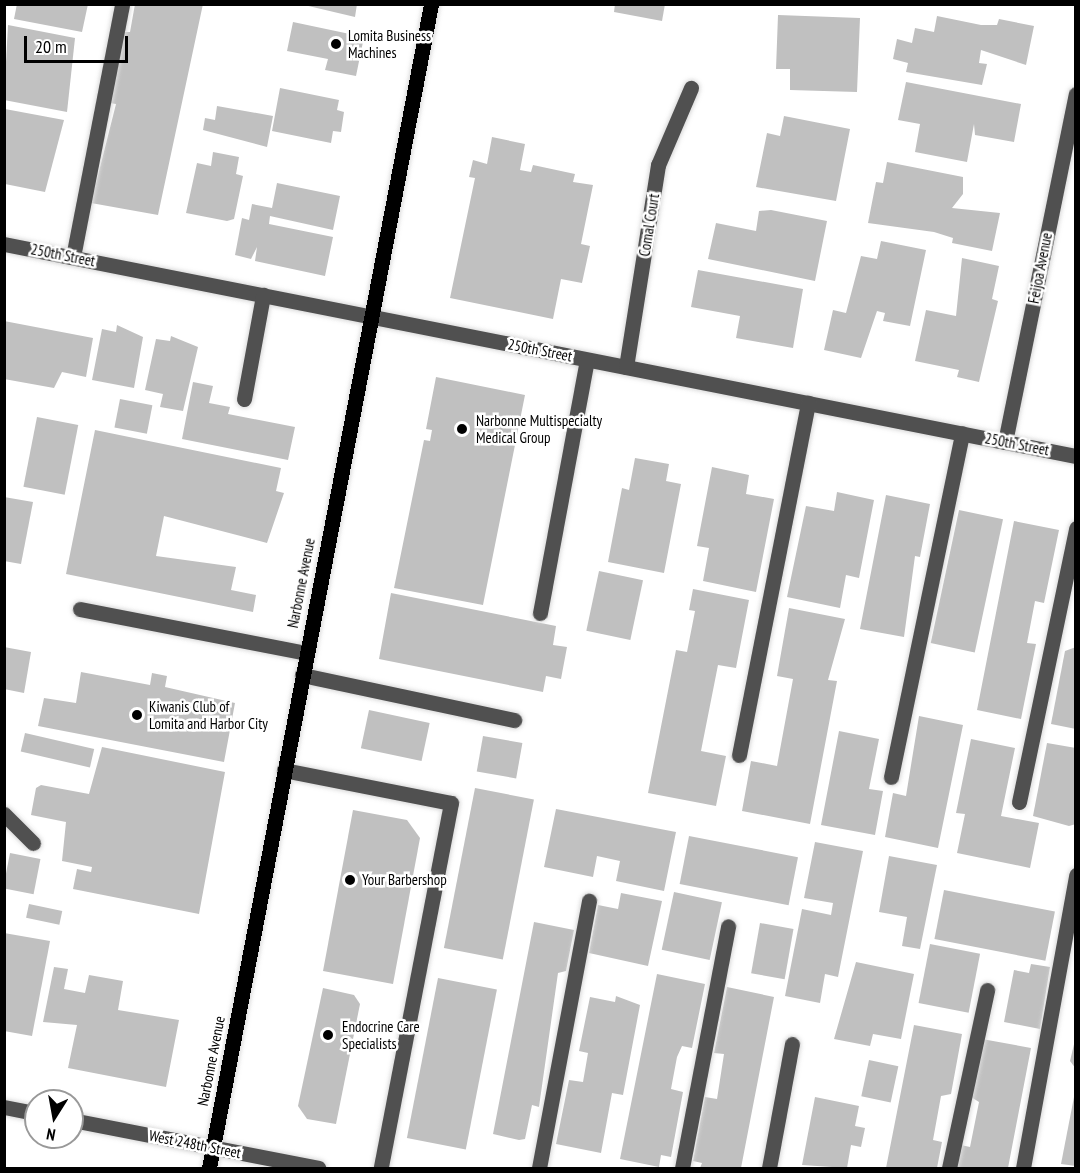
<!DOCTYPE html>
<style>
body{margin:0}
#map{position:relative;width:1080px;height:1173px;overflow:hidden;background:#fff;font-family:"PT Sans Narrow",sans-serif}
div>[style]{position:absolute}
.building>*{inset:0;background:#c0c0c0;transform-origin:0 0}
.roads{filter:drop-shadow(0 0 2px #dbdbdb) drop-shadow(0 0 2px #dbdbdb)}
.minor>*{height:15px;margin:-7.5px;padding:0 7.5px;transform-origin:7.5px;border-radius:7.5px;background:#505050}
.major>*{height:15px;margin:-7.5px;padding:0 7.5px;transform-origin:7.5px;border-radius:7.5px;background:#000}
.dots>*{width:16px;height:16px;translate:-50% -50%;box-sizing:border-box;border:3px solid #fff;border-radius:50%}
span{translate:-50% -50%;white-space:nowrap;text-align:center;line-height:1.15;-webkit-text-stroke:5px #fff;paint-order:stroke}
.poi-label{font-size:15px;color:#000}
.left{translate:0 -50%;text-align:left}
.street-label{font-size:15px;color:#000}
.frame{position:absolute;inset:0;border:6px solid #000;pointer-events:none}
.north{position:absolute;left:24px;top:1089px;width:60px;height:60px;box-sizing:border-box;background:#fff;border:2px solid #999;border-radius:50%;rotate:191deg;font-size:16px;font-weight:700;line-height:24px;text-align:center;color:#000}
.north::after{content:'';display:block;margin:auto;width:21px;height:27px;background:#000;clip-path:polygon(50% 0,100% 100%,50% 72%,0 100%)}
.scale{position:absolute;left:24px;top:36px;width:104px;height:27px;box-sizing:border-box;border:3px solid #000;border-top:0;padding-left:8px;font-size:18px;line-height:21px;white-space:nowrap;color:#000;-webkit-text-stroke:4px #fff;paint-order:stroke}
</style>
<div id="map">
<div class="building">
<div style="clip-path:polygon(17px 4px,88px 4px,82px 32px,14px 19px)"></div>
<div style="clip-path:polygon(135px 4px,203px 4px,158px 215px,91px 203px,116px 104px,110px 103px,123px 32px,130px 32px)"></div>
<div style="clip-path:polygon(300px 4px,357px 4px,355px 17px)"></div>
<div style="clip-path:polygon(615px 4px,665px 4px,662px 21px,614px 12px)"></div>
<div style="clip-path:polygon(778px 15px,860px 18px,857px 92px,790px 90px,790px 69px,776px 69px)"></div>
<div style="clip-path:polygon(937px 16px,981px 25px,997px 25px,999px 19px,1034px 26px,1026px 65px,981px 50px,979px 63px,987px 64px,982px 85px,906px 72px,908px 63px,893px 59px,897px 39px,912px 43px,915px 28px,934px 32px)"></div>
<div style="clip-path:polygon(293px 22px,364px 37px,356px 76px,325px 70px,328px 59px,287px 51px)"></div>
<div style="clip-path:polygon(8px 25px,75px 38px,67px 112px,4px 100px)"></div>
<div style="clip-path:polygon(906px 82px,1021px 104px,1014px 142px,975px 135px,974px 124px,967px 162px,915px 152px,920px 124px,898px 120px)"></div>
<div style="clip-path:polygon(280px 88px,339px 100px,337px 110px,344px 112px,341px 132px,333px 131px,331px 143px,272px 131px)"></div>
<div style="clip-path:polygon(217px 106px,273px 116px,267px 147px,203px 130px,205px 118px,215px 120px)"></div>
<div style="clip-path:polygon(5px 109px,64px 120px,45px 192px,5px 184px)"></div>
<div style="clip-path:polygon(784px 116px,850px 129px,836px 201px,756px 187px,767px 133px,780px 136px)"></div>
<div style="clip-path:polygon(492px 137px,525px 144px,520px 170px,531px 172px,533px 165px,575px 174px,573px 182px,593px 185px,581px 244px,590px 246px,582px 283px,561px 279px,553px 319px,450px 298px,475px 178px,469px 177px,473px 160px,487px 164px)"></div>
<div style="clip-path:polygon(213px 152px,239px 157px,236px 174px,243px 176px,234px 219px,227px 221px,186px 213px,197px 163px,211px 166px)"></div>
<div style="clip-path:polygon(887px 162px,963px 177px,963px 194px,952px 208px,1000px 213px,992px 251px,952px 243px,953px 238px,934px 232px,868px 223px,876px 182px,883px 183px)"></div>
<div style="clip-path:polygon(277px 183px,340px 196px,333px 230px,270px 216px,269px 224px,333px 237px,325px 276px,255px 261px,257px 247px,251px 259px,235px 255px,242px 218px,249px 220px,252px 204px,272px 208px)"></div>
<div style="clip-path:polygon(771px 210px,827px 221px,815px 281px,708px 259px,716px 223px,756px 231px,759px 211px)"></div>
<div style="clip-path:polygon(881px 241px,926px 250px,910px 326px,883px 321px,885px 313px,877px 311px,861px 358px,824px 350px,833px 310px,846px 313px,861px 256px,877px 259px)"></div>
<div style="clip-path:polygon(962px 258px,999px 266px,992px 299px,998px 301px,979px 382px,957px 377px,959px 370px,915px 361px,926px 310px,956px 316px)"></div>
<div style="clip-path:polygon(698px 270px,803px 289px,793px 348px,736px 338px,740px 316px,691px 307px)"></div>
<div style="clip-path:polygon(4px 321px,93px 338px,86px 377px,62px 372px,54px 388px,4px 379px)"></div>
<div style="clip-path:polygon(117px 325px,143px 337px,134px 388px,92px 380px,102px 329px,116px 332px)"></div>
<div style="clip-path:polygon(171px 336px,198px 347px,183px 411px,160px 407px,163px 394px,145px 390px,156px 339px,170px 341px)"></div>
<div style="clip-path:polygon(436px 377px,525px 395px,483px 605px,394px 588px,424px 440px,430px 441px,432px 430px,426px 429px)"></div>
<div style="clip-path:polygon(193px 382px,213px 386px,209px 403px,230px 407px,228px 414px,295px 427px,288px 460px,182px 439px)"></div>
<div style="left:120px;top:399px;width:33px;height:29px;rotate:11deg"></div>
<div style="left:37px;top:417px;width:42px;height:71px;rotate:11deg"></div>
<div style="clip-path:polygon(95px 430px,281px 468px,276px 491px,284px 493px,267px 543px,164px 516px,156px 556px,236px 567px,231px 590px,256px 595px,253px 612px,66px 574px)"></div>
<div style="clip-path:polygon(635px 458px,669px 464px,666px 481px,681px 484px,664px 573px,608px 562px,622px 488px,629px 490px)"></div>
<div style="clip-path:polygon(712px 467px,749px 475px,746px 494px,774px 499px,756px 592px,703px 581px,709px 548px,697px 546px)"></div>
<div style="clip-path:polygon(837px 492px,874px 500px,859px 578px,846px 575px,840px 608px,787px 597px,806px 506px,834px 511px)"></div>
<div style="clip-path:polygon(886px 495px,930px 504px,920px 557px,915px 556px,904px 637px,860px 629px)"></div>
<div style="clip-path:polygon(4px 497px,33px 502px,21px 564px,4px 561px)"></div>
<div style="left:959px;top:510px;width:45px;height:136px;rotate:12deg"></div>
<div style="clip-path:polygon(1014px 521px,1059px 530px,1044px 603px,1035px 601px,1027px 643px,1036px 644px,1021px 719px,977px 710px)"></div>
<div style="left:599px;top:571px;width:45px;height:61px;rotate:12deg"></div>
<div style="clip-path:polygon(693px 589px,749px 600px,736px 668px,718px 665px,701px 751px,726px 756px,716px 806px,648px 793px,676px 650px,687px 652px,695px 611px,689px 610px)"></div>
<div style="clip-path:polygon(391px 593px,556px 626px,553px 645px,567px 647px,561px 679px,546px 676px,543px 692px,379px 659px)"></div>
<div style="clip-path:polygon(789px 608px,845px 619px,828px 680px,837px 681px,810px 824px,742px 811px,751px 761px,777px 766px,793px 679px,777px 676px)"></div>
<div style="clip-path:polygon(4px 647px,31px 652px,24px 693px,4px 689px)"></div>
<div style="clip-path:polygon(1076px 647px,1076px 729px,1051px 724px,1065px 651px)"></div>
<div style="clip-path:polygon(81px 672px,150px 685px,152px 673px,167px 676px,165px 687px,235px 703px,224px 762px,38px 726px,44px 698px,76px 703px)"></div>
<div style="left:369px;top:710px;width:62px;height:39px;rotate:12deg"></div>
<div style="clip-path:polygon(919px 716px,963px 725px,938px 848px,885px 837px,893px 793px,906px 796px)"></div>
<div style="clip-path:polygon(839px 731px,879px 739px,869px 789px,883px 791px,875px 835px,821px 825px)"></div>
<div style="left:25px;top:733px;width:71px;height:19px;rotate:13deg"></div>
<div style="left:483px;top:736px;width:40px;height:36px;rotate:10deg"></div>
<div style="clip-path:polygon(971px 739px,1015px 748px,1001px 816px,1039px 823px,1030px 868px,957px 853px,965px 814px,956px 813px)"></div>
<div style="clip-path:polygon(1047px 743px,1076px 748px,1076px 824px,1069px 826px,1033px 816px)"></div>
<div style="clip-path:polygon(102px 747px,225px 772px,199px 914px,73px 889px,77px 869px,91px 872px,92px 867px,62px 861px,66px 822px,31px 815px,36px 788px,41px 785px,89px 794px)"></div>
<div style="left:475px;top:788px;width:60px;height:163px;rotate:11deg"></div>
<div style="clip-path:polygon(556px 809px,676px 832px,664px 891px,616px 881px,620px 861px,597px 856px,593px 877px,544px 867px)"></div>
<div style="clip-path:polygon(353px 810px,407px 820px,420px 838px,393px 984px,323px 971px)"></div>
<div style="left:689px;top:836px;width:111px;height:49px;rotate:11deg"></div>
<div style="clip-path:polygon(815px 842px,863px 851px,838px 977px,825px 974px,820px 1003px,785px 996px,802px 909px,831px 915px,833px 903px,804px 898px)"></div>
<div style="left:10px;top:853px;width:31px;height:36px;rotate:11deg"></div>
<div style="clip-path:polygon(889px 856px,937px 865px,920px 949px,902px 946px,907px 917px,879px 912px)"></div>
<div style="left:944px;top:890px;width:113px;height:50px;rotate:11deg"></div>
<div style="left:674px;top:892px;width:49px;height:59px;rotate:12deg"></div>
<div style="clip-path:polygon(621px 893px,662px 901px,648px 966px,589px 953px,598px 905px,618px 909px)"></div>
<div style="left:29px;top:904px;width:34px;height:14px;rotate:12deg"></div>
<div style="clip-path:polygon(534px 922px,574px 930px,566px 971px,558px 973px,539px 1107px,532px 1105px,525px 1139px,519px 1140px,493px 1134px)"></div>
<div style="left:760px;top:923px;width:34px;height:51px;rotate:10deg"></div>
<div style="clip-path:polygon(4px 933px,50px 941px,32px 1036px,4px 1031px)"></div>
<div style="left:930px;top:944px;width:51px;height:60px;rotate:11deg"></div>
<div style="clip-path:polygon(856px 962px,914px 974px,901px 1039px,873px 1034px,870px 1046px,834px 1039px)"></div>
<div style="clip-path:polygon(1031px 964px,1050px 967px,1040px 1029px,1004px 1022px,1014px 970px,1029px 973px)"></div>
<div style="clip-path:polygon(54px 967px,68px 969px,64px 989px,85px 993px,89px 975px,123px 981px,118px 1010px,179px 1020px,166px 1087px,68px 1068px,77px 1025px,43px 1022px)"></div>
<div style="clip-path:polygon(657px 974px,705px 984px,692px 1048px,682px 1046px,677px 1057px,671px 1089px,683px 1092px,671px 1157px,661px 1155px,659px 1167px,620px 1159px)"></div>
<div style="left:438px;top:978px;width:60px;height:163px;rotate:11deg"></div>
<div style="clip-path:polygon(727px 987px,774px 997px,741px 1168px,700px 1168px,702px 1163px,693px 1161px,705px 1097px,717px 1099px,724px 1054px,714px 1053px)"></div>
<div style="clip-path:polygon(323px 988px,354px 995px,360px 1004px,336px 1124px,307px 1119px,298px 1106px)"></div>
<div style="clip-path:polygon(616px 996px,640px 1005px,623px 1095px,612px 1093px,601px 1153px,556px 1144px,569px 1080px,583px 1082px,588px 1053px,579px 1051px,590px 997px,615px 1002px)"></div>
<div style="clip-path:polygon(914px 1025px,962px 1034px,951px 1094px,941px 1096px,933px 1140px,942px 1142px,937px 1168px,886px 1168px)"></div>
<div style="clip-path:polygon(1076px 1036px,1076px 1069px,1070px 1061px)"></div>
<div style="clip-path:polygon(982px 1039px,1031px 1048px,1008px 1168px,957px 1168px,961px 1145px,970px 1147px,979px 1102px,971px 1097px)"></div>
<div style="left:869px;top:1060px;width:30px;height:37px;rotate:12deg"></div>
<div style="clip-path:polygon(815px 1097px,859px 1106px,855px 1126px,865px 1128px,861px 1147px,851px 1145px,847px 1168px,802px 1165px)"></div>
<div style="clip-path:polygon(1074px 1097px,1076px 1097px,1076px 1166px,1061px 1164px)"></div>
</div>
<div class="roads">
<div class="minor">
<div style="left:4px;top:244px;width:1093px;rotate:11.19deg"></div>
<div style="left:73px;top:257px;width:258px;rotate:-79deg"></div>
<div style="left:626px;top:367px;width:205px;rotate:-81deg"></div>
<div style="left:658px;top:165px;width:84px;rotate:-66.8deg"></div>
<div style="left:244px;top:399px;width:106px;rotate:-79.6deg"></div>
<div style="left:1005px;top:442px;width:355px;rotate:-78.5deg"></div>
<div style="left:80px;top:609px;width:231px;rotate:11deg"></div>
<div style="left:540px;top:613px;width:257px;rotate:-79.5deg"></div>
<div style="left:302px;top:675px;width:217px;rotate:12deg"></div>
<div style="left:739px;top:755px;width:359px;rotate:-78.9deg"></div>
<div style="left:284px;top:770px;width:170px;rotate:11.2deg"></div>
<div style="left:451px;top:803px;width:372px;rotate:100.9deg"></div>
<div style="left:891px;top:777px;width:351px;rotate:-78.3deg"></div>
<div style="left:1019px;top:802px;width:280px;rotate:-78.2deg"></div>
<div style="left:4px;top:814px;width:41px;rotate:45deg"></div>
<div style="left:4px;top:1107px;width:33px;rotate:11deg"></div>
<div style="left:72px;top:1120px;width:251px;rotate:11deg"></div>
<div style="left:539px;top:1168px;width:272px;rotate:-79.4deg"></div>
<div style="left:682px;top:1168px;width:246px;rotate:-79.2deg"></div>
<div style="left:769px;top:1168px;width:126px;rotate:-79.5deg"></div>
<div style="left:949px;top:1168px;width:182px;rotate:-77.9deg"></div>
<div style="left:1023px;top:1168px;width:298px;rotate:-79.7deg"></div>
</div>
<div class="major">
<div style="left:209px;top:1168px;width:1185px;rotate:-79.2deg"></div>
</div>
</div>
<div class="dots">
<div style="left:336px;top:44px;background:#000"></div>
<div style="left:462px;top:429px;background:#000"></div>
<div style="left:137px;top:715px;background:#000"></div>
<div style="left:350px;top:880px;background:#000"></div>
<div style="left:328px;top:1035px;background:#000"></div>
</div>
<div class="poi-label">
<span class="left" style="left:348px;top:44px">Lomita Business<br>Machines</span>
<span class="left" style="left:476px;top:429px">Narbonne Multispecialty<br>Medical Group</span>
<span class="left" style="left:149px;top:715px">Kiwanis Club of<br>Lomita and Harbor City</span>
<span class="left" style="left:362px;top:880px">Your Barbershop</span>
<span class="left" style="left:342px;top:1035px">Endocrine Care<br>Specialists</span>
</div>
<div class="street-label">
<span style="left:649px;top:225px;rotate:-81deg">Comal Court</span>
<span style="left:63px;top:255px;rotate:11deg">250th Street</span>
<span style="left:1040px;top:268px;rotate:-79deg">Feijoa Avenue</span>
<span style="left:540px;top:350px;rotate:11deg">250th Street</span>
<span style="left:1017px;top:444px;rotate:11deg">250th Street</span>
<span style="left:301px;top:583px;rotate:-79deg">Narbonne Avenue</span>
<span style="left:211px;top:1061px;rotate:-79deg">Narbonne Avenue</span>
<span style="left:195px;top:1144px;rotate:11deg">West 248th Street</span>
</div>
<div class="frame"></div>
<div class="north">N</div>
<div class="scale">20 m</div>
</div>
